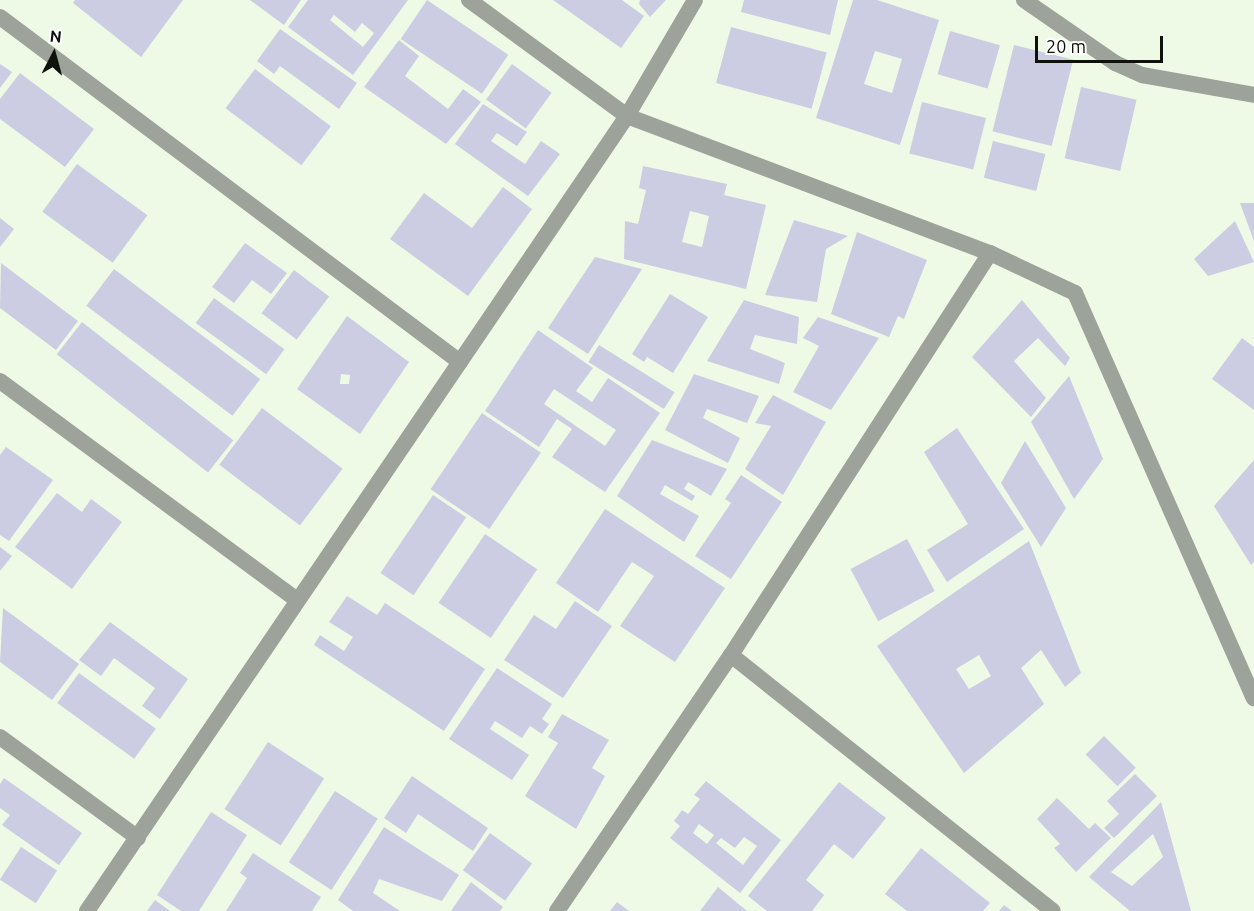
<!DOCTYPE html>
<style>
body{margin:0}
#map{position:relative;width:1254px;height:911px;overflow:hidden;background:#eefae5;font-family:Ubuntu,sans-serif}
div>[style]{position:absolute}
.building>*{inset:0;background:#cccde3;transform-origin:0 0}
.minor>*{height:16px;margin:-8px;padding:0 8px;transform-origin:8px;border-radius:8px;background:#9da29a}
span{translate:-50% -50%;white-space:nowrap;text-align:center;line-height:1.15;-webkit-text-stroke:4.5px #fff;paint-order:stroke}
.north{position:absolute;left:24px;top:24px;width:60px;height:60px;-webkit-text-stroke:4px #fff;paint-order:stroke;rotate:6deg;font-size:16px;font-weight:700;line-height:24px;text-align:center;color:#0e120b}
.north::after{content:'';display:block;margin:auto;width:21px;height:27px;background:#0e120b;clip-path:polygon(50% 0,100% 100%,50% 72%,0 100%)}
.scale{position:absolute;left:1035px;top:36px;width:128px;height:27px;box-sizing:border-box;border:3px solid #0e120b;border-top:0;padding-left:8px;font-size:18px;line-height:21px;white-space:nowrap;color:#0e120b;-webkit-text-stroke:4px #fff;paint-order:stroke}
</style>
<div id="map">
<div class="building">
<div style="clip-path:polygon(75px 0,183px 0,141px 57px,73px 3px)"></div>
<div style="clip-path:polygon(250px 0,301px 0,284px 25px)"></div>
<div style="clip-path:polygon(evenodd,308px 0,408px 0,353px 75px,288px 27px,308px 0,334px 15px,355px 32px,362px 23px,374px 33px,363px 47px,330px 20px,334px 15px)"></div>
<div style="left:427px;top:0;width:98px;height:47px;rotate:34deg"></div>
<div style="clip-path:polygon(553px 0,622px 0,644px 16px,621px 48px)"></div>
<div style="clip-path:polygon(640px 0,666px 0,650px 17px,639px 4px)"></div>
<div style="clip-path:polygon(744px 0,838px 0,830px 35px,741px 12px)"></div>
<div style="clip-path:polygon(evenodd,853px 0,877px 0,939px 20px,900px 145px,816px 118px,853px 0,875px 51px,902px 59px,892px 93px,864px 84px,875px 51px)"></div>
<div style="left:731px;top:27px;width:99px;height:58px;rotate:15deg"></div>
<div style="clip-path:polygon(280px 29px,357px 83px,339px 109px,280px 66px,274px 74px,257px 61px)"></div>
<div style="left:950px;top:31px;width:52px;height:45px;rotate:16deg"></div>
<div style="clip-path:polygon(399px 40px,419px 56px,405px 76px,448px 109px,463px 89px,481px 102px,446px 144px,364px 87px)"></div>
<div style="left:1014px;top:45px;width:61px;height:89px;rotate:14deg"></div>
<div style="clip-path:polygon(0 64px,12px 72px,0 88px)"></div>
<div style="left:512px;top:64px;width:49px;height:44px;rotate:36deg"></div>
<div style="left:255px;top:69px;width:95px;height:49px;rotate:37deg"></div>
<div style="clip-path:polygon(20px 73px,94px 129px,65px 167px,0 119px,0 99px)"></div>
<div style="left:1081px;top:87px;width:57px;height:73px;rotate:13deg"></div>
<div style="left:922px;top:102px;width:66px;height:53px;rotate:14deg"></div>
<div style="clip-path:polygon(483px 104px,527px 132px,517px 146px,497px 133px,491px 141px,525px 164px,541px 141px,560px 154px,528px 196px,455px 144px)"></div>
<div style="left:993px;top:141px;width:54px;height:38px;rotate:14deg"></div>
<div style="left:77px;top:164px;width:87px;height:59px;rotate:36deg"></div>
<div style="clip-path:polygon(evenodd,643px 166px,727px 184px,724px 195px,766px 205px,746px 289px,624px 259px,625px 221px,638px 224px,646px 190px,639px 188px,643px 166px,690px 211px,709px 216px,702px 247px,682px 242px,690px 211px)"></div>
<div style="clip-path:polygon(503px 187px,532px 209px,468px 296px,390px 239px,424px 193px,472px 228px)"></div>
<div style="clip-path:polygon(1240px 203px,1254px 203px,1254px 241px)"></div>
<div style="clip-path:polygon(0 218px,14px 229px,0 247px)"></div>
<div style="clip-path:polygon(794px 220px,848px 236px,826px 249px,817px 302px,765px 295px)"></div>
<div style="clip-path:polygon(1235px 221px,1254px 262px,1208px 276px,1194px 259px)"></div>
<div style="clip-path:polygon(857px 232px,927px 260px,904px 319px,898px 316px,889px 337px,831px 314px)"></div>
<div style="clip-path:polygon(245px 243px,287px 273px,271px 294px,252px 280px,234px 303px,212px 287px)"></div>
<div style="clip-path:polygon(595px 257px,642px 269px,588px 354px,548px 328px)"></div>
<div style="clip-path:polygon(1px 263px,78px 321px,56px 350px,0 308px)"></div>
<div style="left:114px;top:269px;width:183px;height:46px;rotate:37deg"></div>
<div style="left:294px;top:270px;width:44px;height:54px;rotate:37deg"></div>
<div style="clip-path:polygon(670px 294px,708px 317px,673px 373px,647px 357px,644px 362px,632px 354px)"></div>
<div style="left:214px;top:298px;width:87px;height:31px;rotate:36deg"></div>
<div style="clip-path:polygon(744px 300px,799px 317px,797px 344px,755px 335px,750px 349px,785px 363px,779px 384px,707px 361px)"></div>
<div style="clip-path:polygon(1022px 300px,1070px 358px,1065px 366px,1038px 338px,1014px 361px,1046px 398px,1031px 417px,972px 357px)"></div>
<div style="clip-path:polygon(evenodd,347px 316px,409px 362px,360px 434px,297px 389px,347px 316px,341px 374px,350px 375px,349px 384px,340px 384px,341px 374px)"></div>
<div style="clip-path:polygon(818px 317px,879px 338px,831px 410px,793px 392px,819px 346px,803px 338px)"></div>
<div style="left:82px;top:322px;width:192px;height:41px;rotate:38deg"></div>
<div style="clip-path:polygon(evenodd,538px 330px,593px 368px,576px 391px,592px 402px,608px 378px,660px 413px,605px 492px,552px 457px,572px 429px,557px 419px,539px 447px,485px 411px,538px 330px,554px 389px,616px 430px,605px 446px,544px 404px,554px 389px)"></div>
<div style="clip-path:polygon(1242px 338px,1254px 347px,1254px 410px,1212px 379px)"></div>
<div style="left:599px;top:345px;width:89px;height:20px;rotate:32deg"></div>
<div style="clip-path:polygon(694px 374px,759px 396px,747px 423px,707px 409px,703px 418px,740px 438px,728px 463px,665px 430px)"></div>
<div style="clip-path:polygon(1069px 376px,1103px 459px,1074px 499px,1031px 422px)"></div>
<div style="clip-path:polygon(773px 395px,826px 422px,783px 495px,745px 469px,771px 426px,755px 423px)"></div>
<div style="left:262px;top:408px;width:101px;height:71px;rotate:37deg"></div>
<div style="left:482px;top:413px;width:71px;height:92px;rotate:34deg"></div>
<div style="clip-path:polygon(957px 428px,1024px 529px,947px 582px,927px 550px,968px 524px,924px 452px)"></div>
<div style="clip-path:polygon(652px 440px,727px 469px,711px 496px,688px 482px,684px 489px,695px 496px,692px 501px,665px 485px,660px 494px,699px 516px,684px 542px,617px 496px)"></div>
<div style="clip-path:polygon(1025px 441px,1066px 508px,1041px 547px,1001px 483px)"></div>
<div style="clip-path:polygon(6px 447px,53px 480px,9px 541px,0 535px,0 455px)"></div>
<div style="clip-path:polygon(1254px 460px,1254px 562px,1251px 565px,1214px 506px)"></div>
<div style="clip-path:polygon(741px 475px,782px 502px,731px 579px,695px 556px,731px 503px,725px 499px)"></div>
<div style="clip-path:polygon(57px 493px,82px 512px,91px 499px,122px 522px,72px 589px,15px 547px)"></div>
<div style="left:433px;top:495px;width:40px;height:94px;rotate:34deg"></div>
<div style="clip-path:polygon(605px 509px,725px 588px,675px 662px,620px 626px,654px 576px,632px 562px,598px 612px,556px 583px)"></div>
<div style="left:485px;top:534px;width:63px;height:83px;rotate:34deg"></div>
<div style="left:907px;top:539px;width:59px;height:64px;rotate:62deg"></div>
<div style="clip-path:polygon(evenodd,1029px 541px,1081px 673px,1065px 687px,1041px 650px,1021px 668px,1044px 704px,964px 773px,877px 646px,1029px 541px,979px 655px,991px 676px,969px 689px,956px 669px,979px 655px)"></div>
<div style="clip-path:polygon(0 547px,12px 556px,0 571px)"></div>
<div style="clip-path:polygon(347px 596px,377px 615px,385px 603px,485px 669px,444px 731px,314px 645px,320px 635px,344px 651px,353px 637px,329px 622px)"></div>
<div style="clip-path:polygon(575px 601px,612px 626px,563px 698px,504px 660px,534px 615px,556px 629px)"></div>
<div style="clip-path:polygon(3px 608px,79px 664px,52px 700px,0 662px)"></div>
<div style="clip-path:polygon(110px 622px,188px 679px,160px 719px,142px 706px,155px 688px,114px 658px,101px 676px,79px 660px)"></div>
<div style="clip-path:polygon(497px 668px,552px 704px,542px 719px,549px 724px,542px 734px,530px 726px,522px 738px,495px 721px,490px 729px,529px 755px,512px 780px,449px 739px)"></div>
<div style="left:79px;top:673px;width:95px;height:37px;rotate:36deg"></div>
<div style="clip-path:polygon(562px 714px,609px 740px,592px 768px,605px 776px,576px 829px,525px 796px,558px 743px,548px 737px)"></div>
<div style="left:1104px;top:736px;width:45px;height:26px;rotate:45deg"></div>
<div style="left:268px;top:742px;width:67px;height:80px;rotate:33deg"></div>
<div style="clip-path:polygon(1135px 774px,1157px 796px,1114px 838px,1104px 828px,1119px 814px,1107px 801px)"></div>
<div style="clip-path:polygon(412px 776px,488px 828px,473px 851px,418px 814px,406px 833px,384px 818px)"></div>
<div style="clip-path:polygon(4px 778px,82px 833px,59px 865px,2px 825px,10px 815px,0 808px,0 784px)"></div>
<div style="clip-path:polygon(evenodd,706px 781px,781px 840px,740px 893px,670px 838px,680px 826px,674px 821px,682px 810px,688px 814px,700px 799px,694px 795px,706px 781px,699px 824px,714px 835px,707px 844px,693px 833px,699px 824px,706px 781px,744px 837px,757px 846px,743px 865px,716px 843px,721px 838px,735px 848px,744px 837px)"></div>
<div style="clip-path:polygon(839px 782px,886px 818px,853px 859px,834px 844px,806px 880px,824px 895px,812px 911px,767px 911px,748px 896px)"></div>
<div style="left:335px;top:791px;width:51px;height:85px;rotate:33deg"></div>
<div style="clip-path:polygon(1057px 798px,1089px 829px,1095px 823px,1111px 838px,1076px 872px,1054px 848px,1060px 844px,1037px 819px)"></div>
<div style="clip-path:polygon(evenodd,1161px 802px,1191px 911px,1130px 911px,1089px 877px,1161px 802px,1153px 834px,1163px 857px,1132px 886px,1111px 872px,1153px 834px)"></div>
<div style="clip-path:polygon(211px 812px,247px 835px,199px 911px,181px 911px,157px 895px)"></div>
<div style="clip-path:polygon(384px 827px,459px 875px,442px 901px,379px 879px,373px 893px,400px 911px,353px 911px,338px 900px)"></div>
<div style="left:490px;top:833px;width:52px;height:46px;rotate:36deg"></div>
<div style="left:21px;top:847px;width:43px;height:39px;rotate:33deg"></div>
<div style="clip-path:polygon(921px 848px,990px 903px,983px 911px,907px 911px,885px 894px)"></div>
<div style="clip-path:polygon(253px 853px,321px 897px,312px 911px,226px 911px,247px 878px,240px 873px)"></div>
<div style="clip-path:polygon(471px 882px,503px 907px,500px 911px,451px 911px)"></div>
<div style="clip-path:polygon(718px 887px,747px 911px,700px 911px)"></div>
<div style="clip-path:polygon(155px 900px,170px 911px,147px 911px)"></div>
<div style="clip-path:polygon(617px 902px,629px 911px,610px 911px)"></div>
<div style="clip-path:polygon(1004px 905px,1012px 911px,999px 911px)"></div>
</div>
<div class="minor">
<div style="left:469px;top:0;width:196px;rotate:36.3deg"></div>
<div style="left:627px;top:116px;width:388px;rotate:20.7deg"></div>
<div style="left:990px;top:253px;width:94px;rotate:25.2deg"></div>
<div style="left:1075px;top:293px;width:443px;rotate:66.2deg"></div>
<div style="left:1024px;top:0;width:111px;rotate:34.7deg"></div>
<div style="left:1115px;top:63px;width:30px;rotate:24deg"></div>
<div style="left:1142px;top:75px;width:114px;rotate:10.1deg"></div>
<div style="left:0;top:17px;width:575px;rotate:36.87deg"></div>
<div style="left:0;top:381px;width:369px;rotate:36.4deg"></div>
<div style="left:731px;top:655px;width:411px;rotate:38.5deg"></div>
<div style="left:0;top:737px;width:171px;rotate:36.2deg"></div>
<div style="left:87px;top:911px;width:961px;rotate:-55.81deg"></div>
<div style="left:627px;top:116px;width:134px;rotate:-59.6deg"></div>
<div style="left:557px;top:911px;width:310px;rotate:-55.8deg"></div>
<div style="left:731px;top:655px;width:478px;rotate:-57.2deg"></div>
</div>
<div class="north">N</div>
<div class="scale">20 m</div>
</div>
